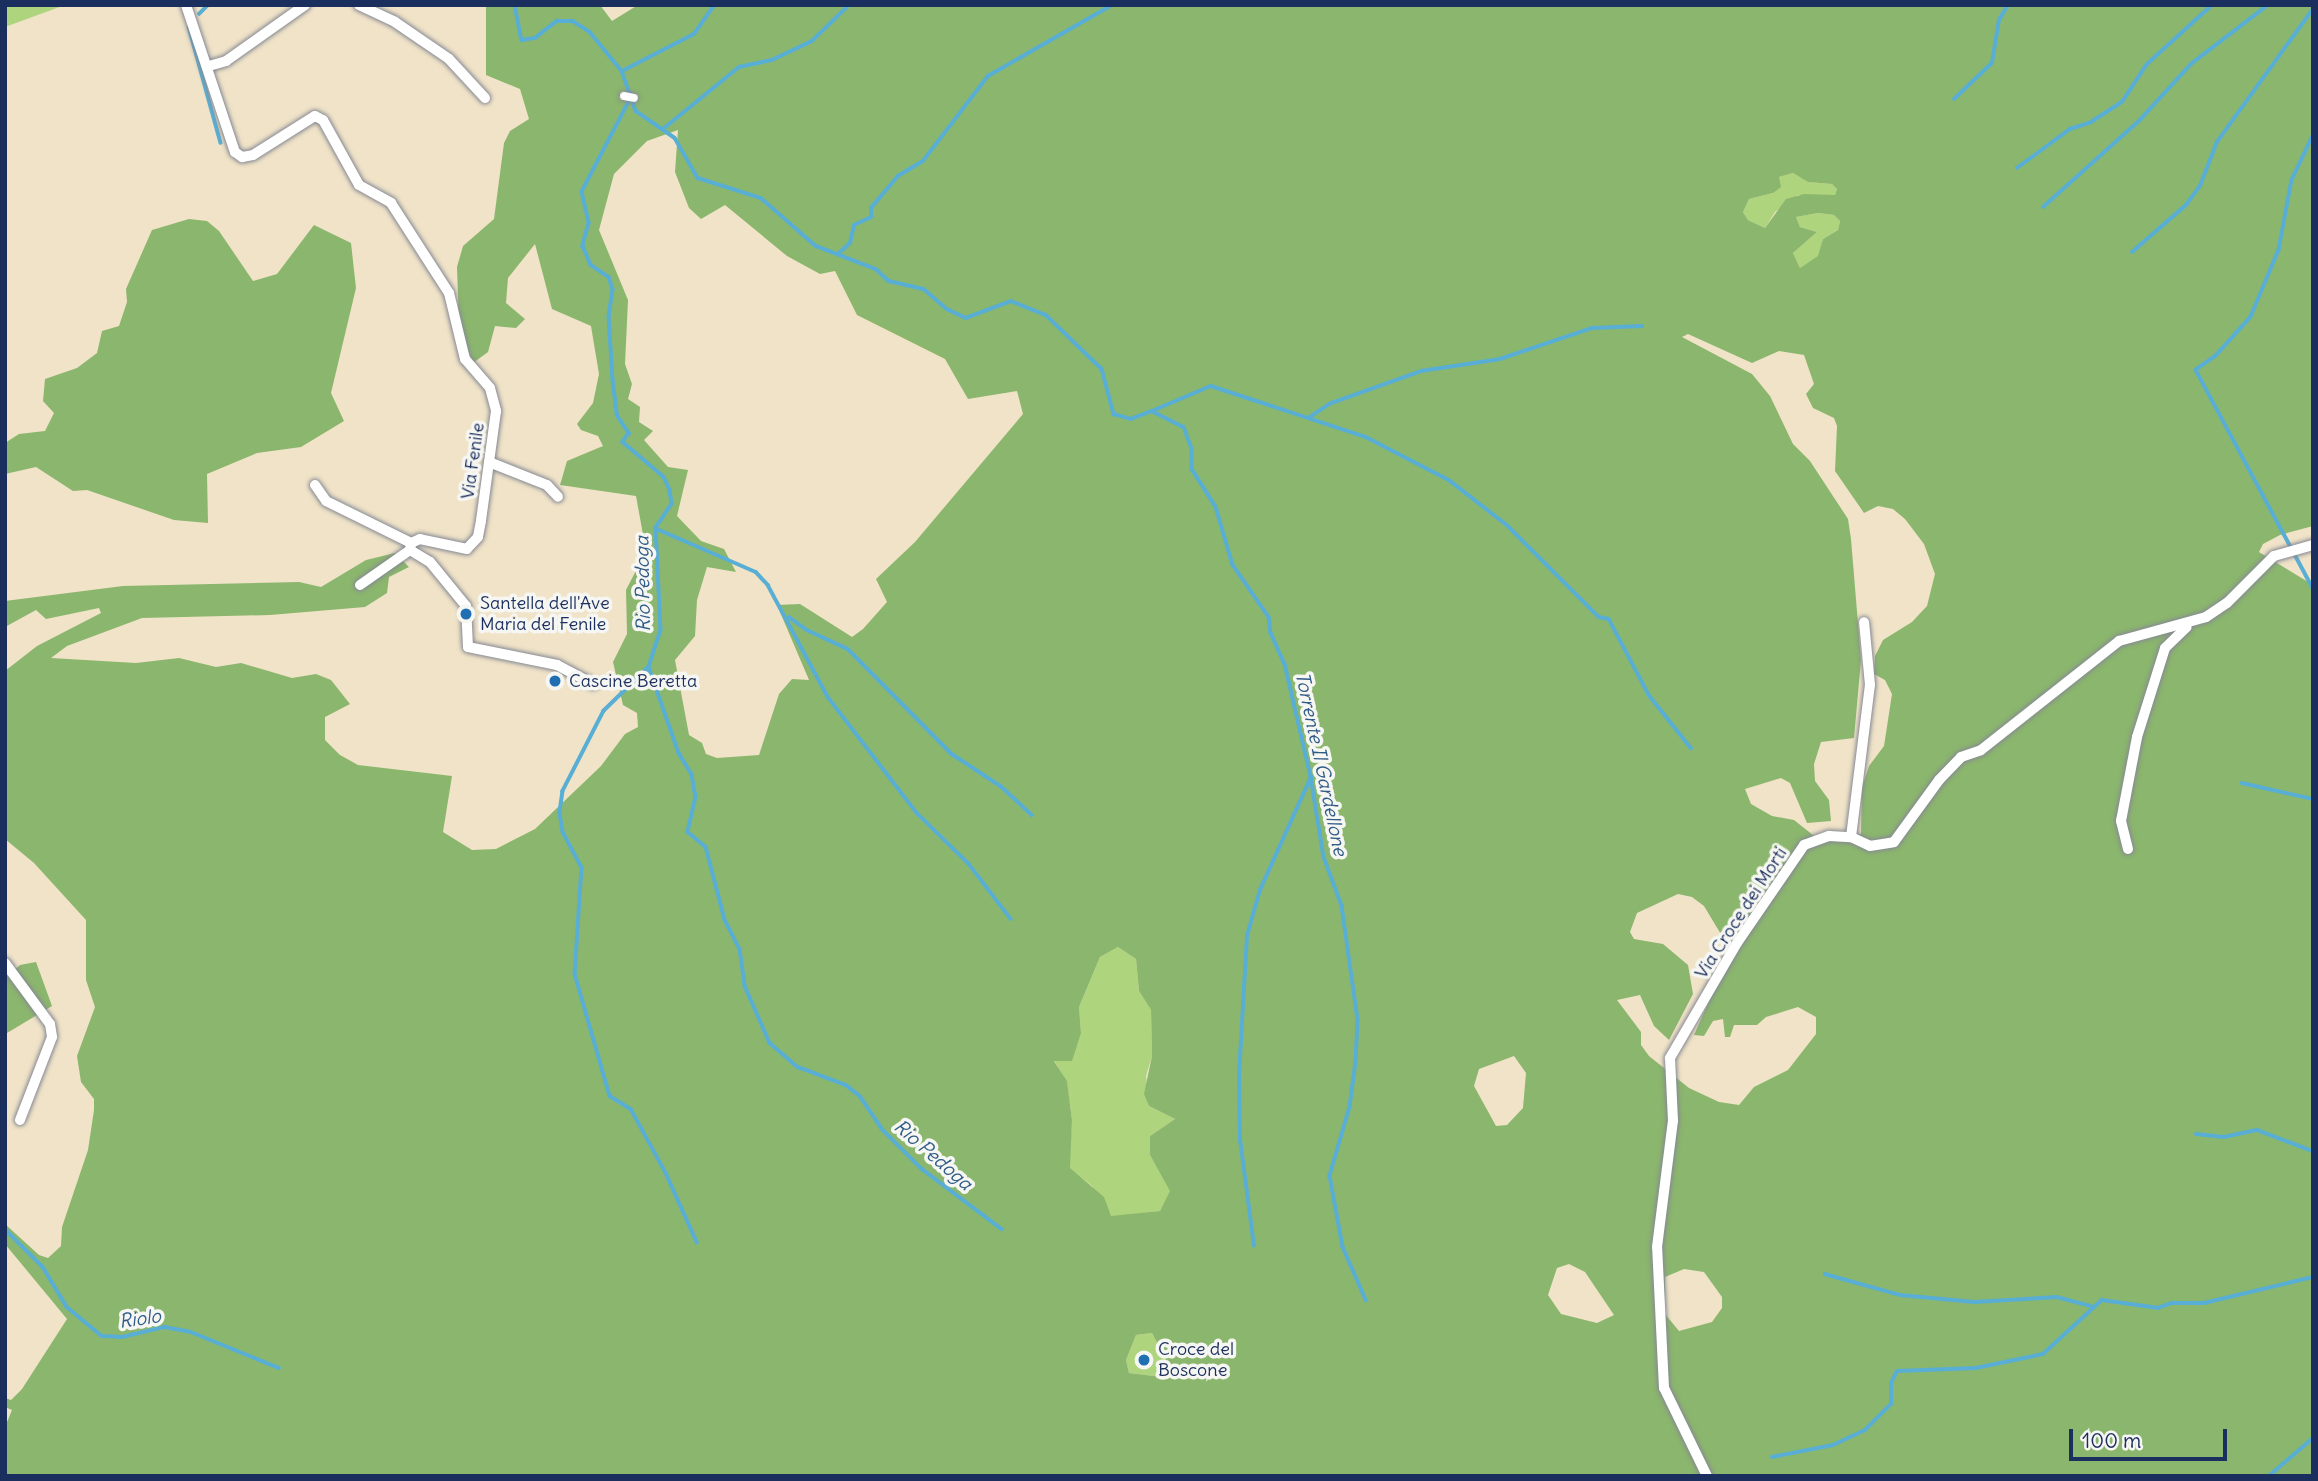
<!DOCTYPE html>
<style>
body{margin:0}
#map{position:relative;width:2318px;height:1481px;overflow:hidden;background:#f0e3c8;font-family:Delius,sans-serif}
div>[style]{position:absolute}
.green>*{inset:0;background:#afd47e}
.forest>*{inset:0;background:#8bb66d}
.stream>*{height:3.5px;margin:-1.75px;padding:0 1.75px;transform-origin:1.75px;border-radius:1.75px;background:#58aed4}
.roads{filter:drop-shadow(0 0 2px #868993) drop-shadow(0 0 2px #868993)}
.pedestrian>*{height:8px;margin:-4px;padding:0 4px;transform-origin:4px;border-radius:4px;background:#fff}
.minor>*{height:10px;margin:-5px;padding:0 5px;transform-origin:5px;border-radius:5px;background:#fff}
.dots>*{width:19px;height:19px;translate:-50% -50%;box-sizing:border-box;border:4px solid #f6f6f2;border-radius:50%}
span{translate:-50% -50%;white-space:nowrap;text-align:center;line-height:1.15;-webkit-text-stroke:7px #f6f6f2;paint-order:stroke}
.street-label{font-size:18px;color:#1b2f5e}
.poi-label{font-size:18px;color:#1b2f5e}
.left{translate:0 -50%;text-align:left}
.water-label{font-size:19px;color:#305b87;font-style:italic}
.frame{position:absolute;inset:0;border:7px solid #1b2f5e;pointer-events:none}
.scale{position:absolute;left:2069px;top:1429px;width:158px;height:32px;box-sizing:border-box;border:4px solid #1b2f5e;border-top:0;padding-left:9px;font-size:21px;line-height:24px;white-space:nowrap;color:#1b2f5e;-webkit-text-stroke:5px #f6f6f2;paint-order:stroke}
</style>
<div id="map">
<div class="green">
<div style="clip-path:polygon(5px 5px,65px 5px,5px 27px)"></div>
<div style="clip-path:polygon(1793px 173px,1809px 182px,1832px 184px,1837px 189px,1835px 195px,1798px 195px,1775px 212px,1765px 228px,1748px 220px,1743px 212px,1749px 199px,1773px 193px,1779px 177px)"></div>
<div style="clip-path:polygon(1818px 213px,1834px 215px,1840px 221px,1838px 230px,1823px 239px,1819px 256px,1800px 268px,1793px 253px,1817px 232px,1800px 227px,1796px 217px)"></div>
<div style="clip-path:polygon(1118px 947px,1136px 959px,1139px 991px,1151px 1010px,1152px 1056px,1146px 1076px,1149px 1106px,1175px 1119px,1150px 1136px,1150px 1155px,1171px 1191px,1160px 1211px,1111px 1217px,1092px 1186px,1069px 1168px,1072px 1120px,1067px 1082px,1054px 1060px,1081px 1033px,1079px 1007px,1100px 957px)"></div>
<div style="clip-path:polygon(1152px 1333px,1170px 1367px,1162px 1377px,1129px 1373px,1126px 1360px,1136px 1335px)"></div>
</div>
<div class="forest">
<div style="clip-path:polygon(evenodd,486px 5px,600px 5px,612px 21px,638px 5px,2313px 5px,2313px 526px,2280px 535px,2263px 544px,2259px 552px,2313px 585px,2313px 1476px,5px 1476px,5px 1427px,12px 1410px,5px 1407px,5px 1398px,11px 1400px,22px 1389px,67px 1319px,5px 1244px,5px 1224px,39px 1255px,48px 1258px,61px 1246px,62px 1227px,88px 1150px,94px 1110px,94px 1099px,81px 1082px,77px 1056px,95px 1007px,86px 980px,86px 920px,34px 863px,5px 839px,5px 671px,37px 646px,101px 613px,99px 608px,46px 619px,36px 610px,5px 627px,5px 601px,123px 586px,299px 582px,321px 587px,366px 560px,395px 553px,409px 567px,389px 577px,387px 593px,365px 607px,270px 615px,142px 618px,67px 646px,51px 658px,136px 663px,179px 658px,216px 667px,241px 663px,292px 678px,316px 674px,331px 680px,350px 704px,325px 717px,325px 740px,340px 755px,358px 765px,452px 776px,443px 832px,472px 850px,496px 849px,535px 829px,601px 766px,625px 734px,638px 727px,637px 713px,623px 705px,613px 662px,627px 634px,626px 590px,646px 551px,636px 496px,560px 485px,567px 461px,603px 446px,598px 436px,581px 430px,577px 424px,593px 403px,599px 374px,591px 326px,552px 309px,535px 244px,508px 278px,506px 303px,525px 319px,516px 328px,495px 326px,488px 352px,473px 363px,459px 326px,457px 267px,463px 246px,494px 219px,504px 143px,510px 131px,529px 119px,520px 89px,486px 75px,486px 5px,678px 130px,675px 172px,689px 208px,701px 219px,725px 205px,787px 256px,820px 274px,835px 271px,857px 315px,945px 359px,968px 399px,1017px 391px,1023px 414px,915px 542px,876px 579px,887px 602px,863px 629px,852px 637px,800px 604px,777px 605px,809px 680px,792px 679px,779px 694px,759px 755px,717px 758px,706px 754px,702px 743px,689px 735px,675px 660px,695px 636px,697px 600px,707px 567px,736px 572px,724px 549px,701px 541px,677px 516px,688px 470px,668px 467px,644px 440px,653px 431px,639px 422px,640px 407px,628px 399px,632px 384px,625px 364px,628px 300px,599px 230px,614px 174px,647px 141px,678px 130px,486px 5px,1793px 173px,1808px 182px,1832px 184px,1837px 189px,1835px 195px,1804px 194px,1786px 199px,1765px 228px,1748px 220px,1743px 212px,1749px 199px,1773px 193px,1781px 187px,1779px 177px,1793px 173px,486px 5px,1818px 213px,1834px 215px,1840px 221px,1838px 230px,1823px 239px,1818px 256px,1800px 268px,1793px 253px,1817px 232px,1800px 227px,1796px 217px,1818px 213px,486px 5px,1688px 334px,1752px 363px,1779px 351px,1804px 355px,1814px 384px,1806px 394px,1813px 408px,1834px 418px,1837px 426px,1835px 471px,1864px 513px,1878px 506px,1893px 509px,1905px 519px,1924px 544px,1935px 574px,1927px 606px,1912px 622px,1883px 640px,1875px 656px,1874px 674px,1885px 680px,1892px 694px,1884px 746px,1869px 766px,1862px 787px,1861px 834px,1823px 843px,1794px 820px,1772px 816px,1751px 804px,1745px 789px,1781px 778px,1790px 783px,1807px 823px,1831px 821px,1829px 800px,1815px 781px,1814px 764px,1821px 742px,1854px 738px,1861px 660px,1851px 539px,1848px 519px,1810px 461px,1793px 444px,1770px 396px,1752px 374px,1682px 337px,1688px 334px,486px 5px,1678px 894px,1692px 897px,1704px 906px,1731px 951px,1694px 1035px,1704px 1036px,1713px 1021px,1723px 1019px,1725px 1037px,1730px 1037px,1734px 1025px,1757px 1025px,1766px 1017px,1798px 1007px,1816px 1017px,1816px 1034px,1788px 1070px,1754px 1087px,1739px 1105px,1719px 1102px,1689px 1088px,1649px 1056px,1641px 1045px,1641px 1032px,1617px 1000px,1640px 995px,1654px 1026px,1669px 1040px,1693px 994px,1688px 965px,1663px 944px,1634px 939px,1630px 932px,1637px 913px,1678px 894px,486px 5px,1118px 947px,1136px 959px,1139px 991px,1151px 1010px,1152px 1056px,1144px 1094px,1149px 1106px,1175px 1119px,1150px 1136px,1150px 1155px,1170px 1191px,1160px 1211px,1111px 1216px,1104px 1197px,1070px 1168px,1072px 1120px,1067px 1081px,1054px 1061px,1072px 1061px,1081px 1033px,1079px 1007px,1100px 957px,1118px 947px,486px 5px,1514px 1056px,1526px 1073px,1523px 1108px,1507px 1125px,1496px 1126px,1474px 1086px,1479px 1069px,1514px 1056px,486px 5px,1569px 1264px,1585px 1272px,1614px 1315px,1597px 1323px,1561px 1314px,1548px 1295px,1557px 1268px,1569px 1264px,486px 5px,1684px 1269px,1704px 1272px,1722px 1297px,1722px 1308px,1712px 1322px,1679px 1331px,1665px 1314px,1665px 1277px,1684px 1269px,486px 5px,1152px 1333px,1170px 1367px,1162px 1377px,1129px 1373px,1126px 1360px,1136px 1335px,1152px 1333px)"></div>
<div style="clip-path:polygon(189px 219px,207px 221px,219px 231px,253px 281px,277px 274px,314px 225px,351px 243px,356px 288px,331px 393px,344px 421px,301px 447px,257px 453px,207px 474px,208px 523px,174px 520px,87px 490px,73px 491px,36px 467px,5px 474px,5px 443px,19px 434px,45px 431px,54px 413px,43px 401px,45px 379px,77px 368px,97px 353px,102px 331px,119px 326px,127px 302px,126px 289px,152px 230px)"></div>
<div style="clip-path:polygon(36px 962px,52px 1006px,7px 1033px,5px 978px,20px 965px)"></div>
</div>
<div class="stream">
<div style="left:515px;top:5px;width:36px;rotate:79deg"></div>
<div style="left:522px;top:40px;width:13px;rotate:-9deg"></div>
<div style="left:535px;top:38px;width:28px;rotate:-38deg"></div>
<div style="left:557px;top:21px;width:16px"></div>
<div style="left:573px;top:21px;width:20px;rotate:33deg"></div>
<div style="left:590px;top:32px;width:50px;rotate:50.6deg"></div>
<div style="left:622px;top:71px;width:42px;rotate:70.7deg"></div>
<div style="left:636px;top:111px;width:47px;rotate:34.7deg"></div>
<div style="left:675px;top:138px;width:46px;rotate:60.1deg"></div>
<div style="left:698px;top:178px;width:66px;rotate:17.6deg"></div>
<div style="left:761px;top:198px;width:73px;rotate:41.1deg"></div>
<div style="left:816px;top:246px;width:64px;rotate:21deg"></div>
<div style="left:876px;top:269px;width:18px;rotate:43deg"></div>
<div style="left:889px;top:281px;width:36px;rotate:13deg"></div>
<div style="left:924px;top:289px;width:30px;rotate:41deg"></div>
<div style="left:947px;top:309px;width:21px;rotate:25deg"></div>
<div style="left:966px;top:318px;width:48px;rotate:-20.7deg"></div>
<div style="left:1011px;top:301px;width:38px;rotate:22deg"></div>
<div style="left:1046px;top:315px;width:78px;rotate:44deg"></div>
<div style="left:1102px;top:369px;width:47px;rotate:75.1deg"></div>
<div style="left:1114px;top:414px;width:18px;rotate:16deg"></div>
<div style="left:1131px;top:419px;width:22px;rotate:-21deg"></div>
<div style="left:1152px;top:411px;width:36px;rotate:27deg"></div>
<div style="left:1184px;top:427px;width:23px;rotate:70deg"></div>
<div style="left:1192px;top:449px;width:20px;rotate:90deg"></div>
<div style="left:1192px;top:469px;width:45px;rotate:57.7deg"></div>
<div style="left:1216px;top:507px;width:60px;rotate:73.7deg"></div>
<div style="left:1233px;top:565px;width:63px;rotate:55.3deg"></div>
<div style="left:1269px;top:617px;width:16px;rotate:83deg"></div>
<div style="left:1271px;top:633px;width:34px;rotate:66deg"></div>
<div style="left:1285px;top:664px;width:116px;rotate:77deg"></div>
<div style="left:1311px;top:777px;width:81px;rotate:80.8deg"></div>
<div style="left:1324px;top:857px;width:52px;rotate:69.8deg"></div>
<div style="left:1342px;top:906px;width:115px;rotate:82deg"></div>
<div style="left:1358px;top:1020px;width:42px;rotate:92.7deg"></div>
<div style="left:1356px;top:1062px;width:45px;rotate:97.6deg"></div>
<div style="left:1350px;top:1107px;width:72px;rotate:106.2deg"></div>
<div style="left:1330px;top:1176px;width:72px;rotate:79.6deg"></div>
<div style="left:1343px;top:1247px;width:58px;rotate:66.5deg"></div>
<div style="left:199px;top:14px;width:13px;rotate:-45deg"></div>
<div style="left:189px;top:27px;width:120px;rotate:74.6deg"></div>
<div style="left:622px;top:71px;width:81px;rotate:-27.2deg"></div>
<div style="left:694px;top:34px;width:35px;rotate:-55deg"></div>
<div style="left:1954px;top:99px;width:52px;rotate:-43.5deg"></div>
<div style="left:1992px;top:63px;width:44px;rotate:-80.8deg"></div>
<div style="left:1999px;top:20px;width:17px;rotate:-59deg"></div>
<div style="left:630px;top:100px;width:104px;rotate:117.6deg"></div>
<div style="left:582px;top:192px;width:32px;rotate:77deg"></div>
<div style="left:589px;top:223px;width:24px;rotate:105deg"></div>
<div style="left:583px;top:246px;width:21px;rotate:67deg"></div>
<div style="left:591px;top:265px;width:22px;rotate:34deg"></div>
<div style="left:609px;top:277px;width:13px;rotate:72deg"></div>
<div style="left:613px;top:289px;width:27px;rotate:98deg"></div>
<div style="left:609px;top:316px;width:64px;rotate:86.4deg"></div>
<div style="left:613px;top:380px;width:35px;rotate:83deg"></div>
<div style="left:617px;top:415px;width:22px;rotate:56deg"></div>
<div style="left:629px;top:433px;width:11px;rotate:124deg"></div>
<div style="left:623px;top:442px;width:54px;rotate:40.5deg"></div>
<div style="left:664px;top:477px;width:14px;rotate:65deg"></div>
<div style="left:670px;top:490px;width:14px;rotate:82deg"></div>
<div style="left:672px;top:504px;width:29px;rotate:124deg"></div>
<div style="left:656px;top:528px;width:102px;rotate:87.2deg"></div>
<div style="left:661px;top:630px;width:39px;rotate:108deg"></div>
<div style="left:649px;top:667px;width:91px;rotate:70.8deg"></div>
<div style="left:679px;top:753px;width:26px;rotate:59deg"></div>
<div style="left:692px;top:775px;width:22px;rotate:80deg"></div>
<div style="left:696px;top:797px;width:36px;rotate:103deg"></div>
<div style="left:688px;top:832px;width:23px;rotate:40deg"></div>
<div style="left:706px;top:847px;width:75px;rotate:75.4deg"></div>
<div style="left:725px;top:920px;width:33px;rotate:63deg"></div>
<div style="left:740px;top:949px;width:37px;rotate:82deg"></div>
<div style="left:745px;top:986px;width:62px;rotate:66.3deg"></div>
<div style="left:770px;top:1043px;width:37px;rotate:41deg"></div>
<div style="left:798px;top:1067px;width:51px;rotate:20.6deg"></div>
<div style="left:846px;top:1085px;width:18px;rotate:38deg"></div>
<div style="left:860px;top:1096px;width:40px;rotate:56deg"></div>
<div style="left:882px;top:1129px;width:57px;rotate:45deg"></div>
<div style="left:922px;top:1169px;width:100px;rotate:36.9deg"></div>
<div style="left:663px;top:129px;width:98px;rotate:-39.2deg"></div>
<div style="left:739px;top:67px;width:34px;rotate:-12deg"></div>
<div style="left:772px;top:60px;width:44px;rotate:-25.4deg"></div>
<div style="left:812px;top:41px;width:52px;rotate:-44.2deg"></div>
<div style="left:2313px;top:136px;width:49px;rotate:115.5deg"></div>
<div style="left:2292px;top:180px;width:71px;rotate:100.5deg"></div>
<div style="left:2279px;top:250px;width:73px;rotate:112.7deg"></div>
<div style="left:2251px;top:317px;width:52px;rotate:131.9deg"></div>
<div style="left:2216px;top:356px;width:24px;rotate:145deg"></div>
<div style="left:2196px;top:370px;width:247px;rotate:61.8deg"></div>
<div style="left:2017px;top:168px;width:66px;rotate:-36.3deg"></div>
<div style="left:2070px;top:129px;width:22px;rotate:-18deg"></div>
<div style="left:2091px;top:122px;width:37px;rotate:-33deg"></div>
<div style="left:2122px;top:102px;width:45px;rotate:-56.7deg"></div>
<div style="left:2147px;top:64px;width:88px;rotate:-42.2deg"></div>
<div style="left:2043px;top:207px;width:129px;rotate:-41.9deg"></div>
<div style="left:2139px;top:121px;width:77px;rotate:-47.6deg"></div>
<div style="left:2191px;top:64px;width:97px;rotate:-37.5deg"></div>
<div style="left:2132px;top:252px;width:72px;rotate:-41deg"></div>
<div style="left:2186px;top:205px;width:24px;rotate:-54deg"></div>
<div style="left:2200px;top:186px;width:47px;rotate:-68.9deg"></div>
<div style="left:2217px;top:142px;width:164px;rotate:-54.2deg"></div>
<div style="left:839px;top:253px;width:15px;rotate:-42deg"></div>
<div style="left:850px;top:243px;width:18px;rotate:-77deg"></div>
<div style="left:854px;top:225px;width:19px;rotate:-25deg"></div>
<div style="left:871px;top:217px;width:9px;rotate:-90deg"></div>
<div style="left:871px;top:208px;width:42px;rotate:-49.8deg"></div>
<div style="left:898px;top:176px;width:29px;rotate:-31deg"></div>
<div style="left:923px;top:161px;width:107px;rotate:-52.6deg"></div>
<div style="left:988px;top:76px;width:143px;rotate:-29.8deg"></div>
<div style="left:1152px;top:411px;width:64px;rotate:-23deg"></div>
<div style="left:1211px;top:386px;width:163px;rotate:18.2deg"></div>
<div style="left:1366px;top:437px;width:93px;rotate:27.4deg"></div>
<div style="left:1449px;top:480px;width:73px;rotate:37.8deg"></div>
<div style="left:1507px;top:525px;width:130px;rotate:45deg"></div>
<div style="left:1599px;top:617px;width:10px;rotate:11deg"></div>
<div style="left:1609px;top:619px;width:86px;rotate:62.2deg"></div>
<div style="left:1649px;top:695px;width:68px;rotate:51.6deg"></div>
<div style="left:1310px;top:417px;width:23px;rotate:-34deg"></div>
<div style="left:1329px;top:404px;width:98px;rotate:-19.7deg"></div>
<div style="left:1421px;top:371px;width:80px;rotate:-8.6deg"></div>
<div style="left:1500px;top:359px;width:97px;rotate:-18.6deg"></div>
<div style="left:1592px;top:328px;width:50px;rotate:-2.3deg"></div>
<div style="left:657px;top:529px;width:108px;rotate:23.5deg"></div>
<div style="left:756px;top:572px;width:18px;rotate:47deg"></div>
<div style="left:768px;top:585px;width:127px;rotate:61.8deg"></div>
<div style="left:828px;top:697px;width:146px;rotate:52.5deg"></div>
<div style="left:917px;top:813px;width:73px;rotate:44.4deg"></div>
<div style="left:969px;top:864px;width:69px;rotate:52.6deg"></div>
<div style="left:789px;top:617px;width:22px;rotate:36deg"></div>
<div style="left:807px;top:630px;width:45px;rotate:24.9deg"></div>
<div style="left:848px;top:649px;width:148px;rotate:45.3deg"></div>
<div style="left:952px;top:754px;width:60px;rotate:33.4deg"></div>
<div style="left:1002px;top:787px;width:41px;rotate:43deg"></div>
<div style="left:649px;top:667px;width:63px;rotate:135.6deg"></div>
<div style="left:604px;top:711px;width:90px;rotate:117.1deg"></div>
<div style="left:563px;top:791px;width:22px;rotate:98deg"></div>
<div style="left:560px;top:813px;width:19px;rotate:81deg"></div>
<div style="left:563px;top:832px;width:40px;rotate:62deg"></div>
<div style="left:582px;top:867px;width:107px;rotate:93.7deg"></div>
<div style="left:575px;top:974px;width:127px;rotate:74deg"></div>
<div style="left:610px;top:1096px;width:25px;rotate:32deg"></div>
<div style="left:631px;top:1109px;width:73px;rotate:61.3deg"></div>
<div style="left:666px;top:1173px;width:76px;rotate:65.8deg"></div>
<div style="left:2242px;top:783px;width:73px;rotate:12.7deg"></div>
<div style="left:2196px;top:1134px;width:28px;rotate:6deg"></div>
<div style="left:2224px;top:1137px;width:34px;rotate:-12deg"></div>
<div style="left:2257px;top:1130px;width:60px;rotate:20.6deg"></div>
<div style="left:5px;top:1229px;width:54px;rotate:45deg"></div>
<div style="left:43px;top:1267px;width:47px;rotate:59deg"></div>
<div style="left:67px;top:1307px;width:45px;rotate:39.6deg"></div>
<div style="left:102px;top:1336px;width:20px;rotate:3deg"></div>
<div style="left:122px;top:1337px;width:44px;rotate:-13.1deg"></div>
<div style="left:165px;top:1327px;width:26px;rotate:11deg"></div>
<div style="left:191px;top:1332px;width:95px;rotate:22.2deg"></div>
<div style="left:1254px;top:1246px;width:107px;rotate:-97.5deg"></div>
<div style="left:1240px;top:1140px;width:65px;rotate:-90.9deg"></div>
<div style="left:1239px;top:1075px;width:139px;rotate:-86.7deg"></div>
<div style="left:1247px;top:936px;width:48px;rotate:-74.2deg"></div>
<div style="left:1260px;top:890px;width:124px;rotate:-65.7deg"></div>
<div style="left:1825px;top:1274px;width:78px;rotate:15.6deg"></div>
<div style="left:1900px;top:1295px;width:74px;rotate:5.4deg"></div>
<div style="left:1974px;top:1302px;width:83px;rotate:-3.4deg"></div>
<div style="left:2057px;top:1297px;width:35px;rotate:15deg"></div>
<div style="left:1772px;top:1457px;width:62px;rotate:-11.1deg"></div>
<div style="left:1833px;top:1445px;width:35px;rotate:-25deg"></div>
<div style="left:1865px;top:1430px;width:37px;rotate:-45deg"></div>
<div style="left:1891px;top:1404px;width:21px;rotate:-90deg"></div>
<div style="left:1891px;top:1383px;width:13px;rotate:-63deg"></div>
<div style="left:1897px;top:1371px;width:79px;rotate:-2.2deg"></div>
<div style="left:1976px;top:1368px;width:68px;rotate:-11.8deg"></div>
<div style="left:2043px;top:1354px;width:80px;rotate:-42.5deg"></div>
<div style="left:2102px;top:1300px;width:57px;rotate:8.1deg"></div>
<div style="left:2158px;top:1308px;width:15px;rotate:-20deg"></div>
<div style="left:2172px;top:1303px;width:32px"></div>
<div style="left:2204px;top:1303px;width:112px;rotate:-13.4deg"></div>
<div style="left:2270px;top:1475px;width:57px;rotate:-40.7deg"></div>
</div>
<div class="roads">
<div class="pedestrian">
<div style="left:624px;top:96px;width:10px;rotate:11deg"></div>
</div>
<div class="minor">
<div style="left:186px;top:5px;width:155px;rotate:71.6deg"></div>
<div style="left:235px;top:152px;width:9px;rotate:36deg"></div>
<div style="left:242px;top:157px;width:11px;rotate:-10deg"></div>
<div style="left:253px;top:155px;width:73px;rotate:-32.2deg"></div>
<div style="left:315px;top:116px;width:9px;rotate:27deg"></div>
<div style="left:323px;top:120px;width:74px;rotate:61deg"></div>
<div style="left:359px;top:185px;width:37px;rotate:29deg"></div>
<div style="left:391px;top:203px;width:107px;rotate:57.2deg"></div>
<div style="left:449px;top:293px;width:68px;rotate:76.4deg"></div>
<div style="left:465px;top:359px;width:38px;rotate:49deg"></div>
<div style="left:490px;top:388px;width:24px;rotate:75deg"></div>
<div style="left:496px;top:411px;width:111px;rotate:97.8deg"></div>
<div style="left:481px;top:521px;width:16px;rotate:101deg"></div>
<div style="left:478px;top:537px;width:16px;rotate:133deg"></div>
<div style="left:467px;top:549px;width:48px;rotate:-168deg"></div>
<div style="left:420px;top:539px;width:10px;rotate:156deg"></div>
<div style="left:411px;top:543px;width:7px;rotate:98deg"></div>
<div style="left:410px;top:550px;width:23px;rotate:31deg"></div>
<div style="left:430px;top:562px;width:57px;rotate:50.7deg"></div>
<div style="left:466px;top:606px;width:41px;rotate:87.2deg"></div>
<div style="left:468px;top:647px;width:91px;rotate:11.4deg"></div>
<div style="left:557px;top:665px;width:41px;rotate:27.8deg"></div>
<div style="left:359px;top:5px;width:40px;rotate:25deg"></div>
<div style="left:395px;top:22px;width:65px;rotate:34.4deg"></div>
<div style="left:449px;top:59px;width:53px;rotate:47.3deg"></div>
<div style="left:209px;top:66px;width:18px;rotate:-16deg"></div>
<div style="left:226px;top:61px;width:97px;rotate:-35.3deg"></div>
<div style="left:489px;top:462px;width:62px;rotate:21.6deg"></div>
<div style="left:547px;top:485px;width:16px;rotate:47deg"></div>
<div style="left:315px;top:485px;width:19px;rotate:55deg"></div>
<div style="left:326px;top:501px;width:95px;rotate:26.3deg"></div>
<div style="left:360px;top:585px;width:61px;rotate:-35deg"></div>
<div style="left:1851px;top:837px;width:153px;rotate:-82.9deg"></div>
<div style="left:1870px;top:685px;width:63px;rotate:-95.4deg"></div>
<div style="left:2128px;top:849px;width:29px;rotate:-104deg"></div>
<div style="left:2121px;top:821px;width:86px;rotate:-79.2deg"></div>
<div style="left:2137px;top:737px;width:93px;rotate:-72.5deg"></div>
<div style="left:2165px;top:648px;width:30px;rotate:-44deg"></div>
<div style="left:5px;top:963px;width:76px;rotate:53.6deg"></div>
<div style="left:50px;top:1024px;width:13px;rotate:81deg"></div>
<div style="left:52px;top:1037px;width:89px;rotate:111.1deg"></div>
<div style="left:1707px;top:1476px;width:98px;rotate:-116deg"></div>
<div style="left:1664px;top:1388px;width:141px;rotate:-92.8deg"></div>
<div style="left:1657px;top:1247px;width:127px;rotate:-82.8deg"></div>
<div style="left:1673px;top:1121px;width:63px;rotate:-92.7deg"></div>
<div style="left:1670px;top:1058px;width:133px;rotate:-59.8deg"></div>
<div style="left:1737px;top:943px;width:119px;rotate:-55.6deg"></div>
<div style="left:1804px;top:845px;width:27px;rotate:-20deg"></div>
<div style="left:1829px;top:836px;width:22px;rotate:3deg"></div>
<div style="left:1851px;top:837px;width:21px;rotate:25deg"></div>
<div style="left:1870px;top:846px;width:24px;rotate:-9deg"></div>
<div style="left:1894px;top:842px;width:77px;rotate:-54deg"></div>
<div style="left:1939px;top:780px;width:32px;rotate:-46deg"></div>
<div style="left:1961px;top:757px;width:21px;rotate:-19deg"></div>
<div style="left:1981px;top:750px;width:176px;rotate:-38.3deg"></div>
<div style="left:2119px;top:641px;width:90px;rotate:-15.4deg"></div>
<div style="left:2206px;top:617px;width:25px;rotate:-34deg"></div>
<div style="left:2227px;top:603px;width:66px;rotate:-45deg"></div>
<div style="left:2274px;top:556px;width:41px;rotate:-15.8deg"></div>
</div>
</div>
<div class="dots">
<div style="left:466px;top:614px;background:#1f6fb2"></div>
<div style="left:555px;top:681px;background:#1f6fb2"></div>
<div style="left:1144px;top:1360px;background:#1f6fb2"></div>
</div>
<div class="street-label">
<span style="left:473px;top:461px;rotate:-82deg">Via Fenile</span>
<span style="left:1741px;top:913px;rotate:-57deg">Via Croce dei Morti</span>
</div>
<div class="poi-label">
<span class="left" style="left:480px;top:614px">Santella dell'Ave<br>Maria del Fenile</span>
<span class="left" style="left:569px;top:681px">Cascine Beretta</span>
<span class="left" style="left:1158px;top:1360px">Croce del<br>Boscone</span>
</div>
<div class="water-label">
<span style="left:643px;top:584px;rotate:-91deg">Rio Pedoga</span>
<span style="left:1321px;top:764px;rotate:78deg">Torrente Il Gardellone</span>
<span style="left:933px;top:1155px;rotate:41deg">Rio Pedoga</span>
<span style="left:140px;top:1319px;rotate:-8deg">Riolo</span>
</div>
<div class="frame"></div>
<div class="scale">100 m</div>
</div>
